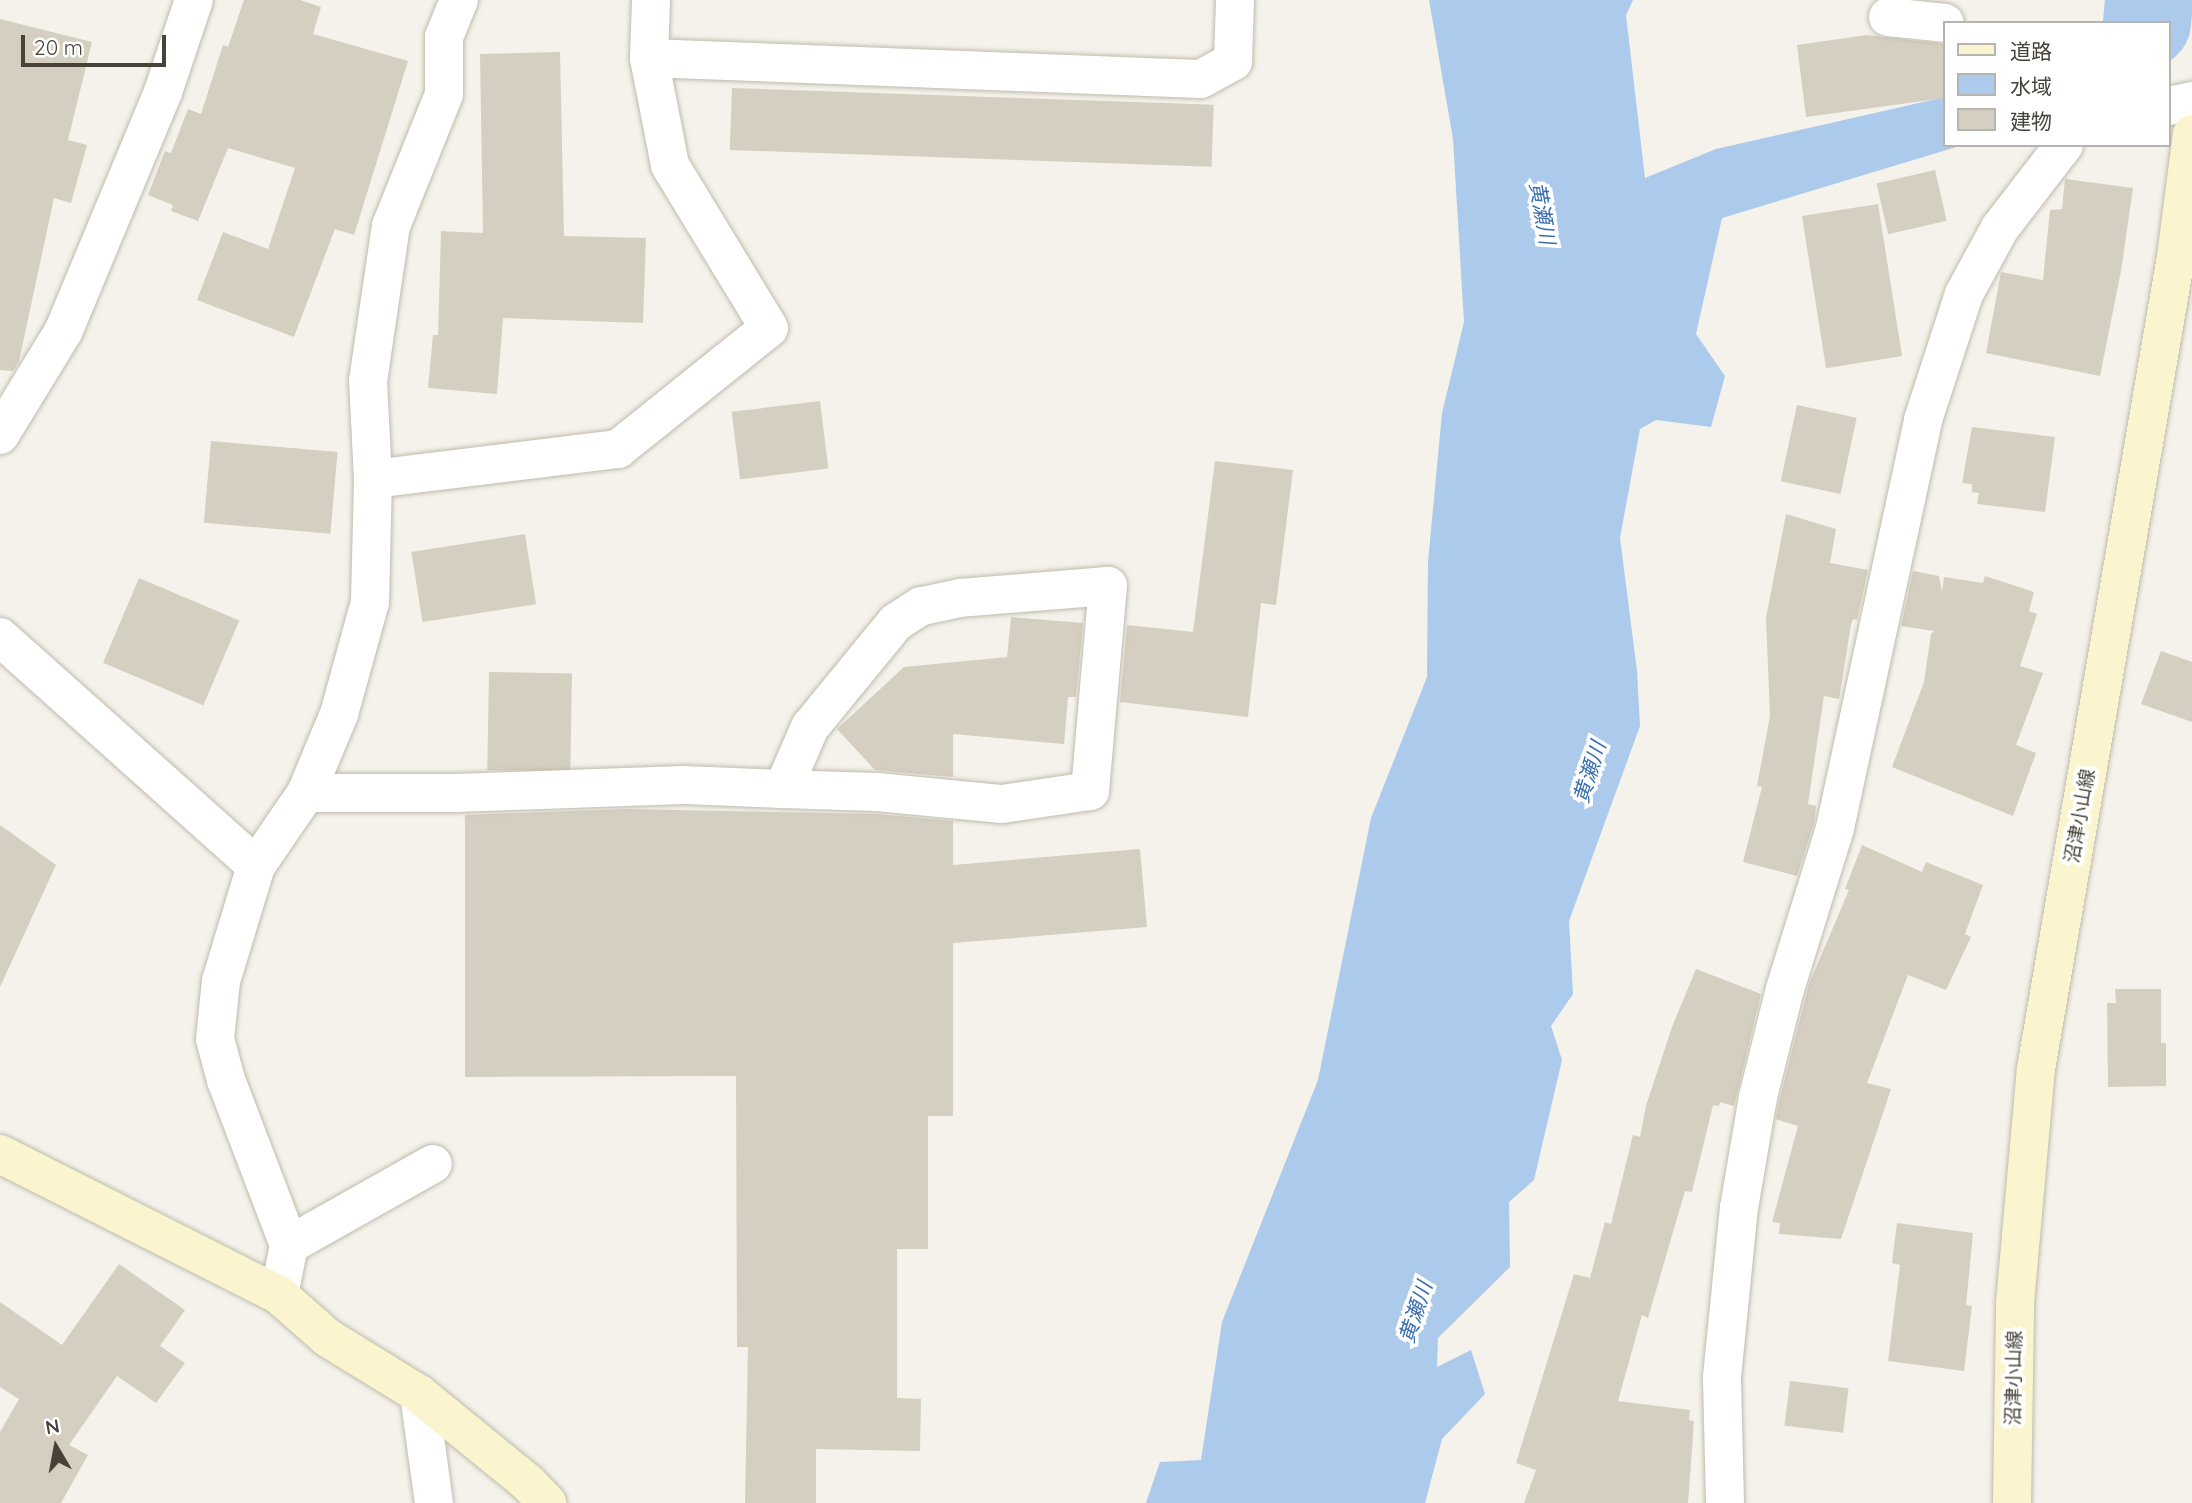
<!DOCTYPE html>
<meta charset="utf-8">
<style>
body{margin:0}
#map{position:relative;width:2192px;height:1503px;overflow:hidden;background:#f4f2ea;font-family:Quicksand,"Noto Sans JP",sans-serif}
div>[style]{position:absolute}
.water>*{inset:0;background:#accaeb}
.river>*{height:88px;margin:-44px;padding:0 44px;transform-origin:44px;border-radius:44px;background:#accaeb}
.building>*{inset:0;background:#d4cfc0;transform-origin:0 0}
.roads{filter:drop-shadow(0 0 2px #bfbbad) drop-shadow(0 0 2px #bfbbad)}
.street>*{height:38px;margin:-19px;padding:0 19px;transform-origin:19px;border-radius:19px;background:#fff}
.secondary>*{height:38px;margin:-19px;padding:0 19px;transform-origin:19px;border-radius:19px;background:#faf5ce}
span{translate:-50% -50%;white-space:nowrap;text-align:center;line-height:1.15;-webkit-text-stroke:7px #fff;paint-order:stroke}
.street-label{font-size:19px;color:#474339}
.water-label{font-size:21px;color:#3a6eab;font-style:italic}
.legend{position:absolute;left:1943px;top:21px;width:228px;height:126px;box-sizing:border-box;background:#fff;border:2px solid #b5b4b0;margin:0;padding:9px 12px;list-style:none;font-size:21px;color:#474339}
.legend li{display:flex;align-items:center;gap:14px;height:35px}
.legend b{width:35px;border:2px solid #b5b4b0}
.north{position:absolute;left:21px;top:1412px;width:70px;height:70px;-webkit-text-stroke:5px #fff;paint-order:stroke;rotate:350deg;font-size:19px;font-weight:700;line-height:28px;text-align:center;color:#474339}
.north::after{content:'';display:block;margin:auto;width:24px;height:32px;background:#474339;clip-path:polygon(50% 0,100% 100%,50% 72%,0 100%)}
.scale{position:absolute;left:21px;top:35px;width:145px;height:32px;box-sizing:border-box;border:4px solid #474339;border-top:0;padding-left:9px;font-size:21px;line-height:24px;white-space:nowrap;color:#474339;-webkit-text-stroke:5px #fff;paint-order:stroke}
</style>
<div id="map">
<div class="water">
<div style="clip-path:polygon(1429px 0,1633px 0,1626px 15px,1645px 178px,1716px 149px,1945px 97px,1945px 145px,1963px 145px,1722px 218px,1696px 334px,1725px 376px,1711px 427px,1656px 420px,1640px 429px,1620px 538px,1637px 671px,1640px 726px,1569px 921px,1573px 994px,1551px 1026px,1562px 1060px,1534px 1180px,1509px 1202px,1510px 1267px,1438px 1338px,1437px 1367px,1471px 1350px,1485px 1394px,1442px 1439px,1425px 1503px,1146px 1503px,1160px 1462px,1201px 1460px,1222px 1322px,1318px 1080px,1371px 818px,1427px 677px,1428px 562px,1442px 413px,1464px 322px,1453px 139px)"></div>
</div>
<div class="river">
<div style="left:2147px;top:23px;width:23px;rotate:-85deg"></div>
</div>
<div class="building">
<div style="clip-path:polygon(244px 0,300px 0,321px 7px,313px 34px,408px 61px,354px 235px,335px 229px,294px 337px,197px 300px,223px 232px,268px 249px,295px 168px,228px 148px,198px 221px,171px 211px,173px 205px,148px 195px,165px 151px,171px 153px,188px 109px,201px 114px,223px 45px,228px 47px)"></div>
<div style="clip-path:polygon(0 19px,92px 42px,68px 140px,87px 145px,71px 203px,54px 198px,19px 361px,13px 371px,0 370px)"></div>
<div style="clip-path:polygon(1867px 35px,1945px 44px,1945px 98px,1806px 117px,1797px 45px)"></div>
<div style="clip-path:polygon(560px 52px,564px 236px,646px 238px,643px 323px,503px 318px,497px 394px,428px 388px,433px 335px,438px 335px,441px 231px,483px 233px,480px 54px)"></div>
<div style="left:732px;top:88px;width:482px;height:62px;rotate:2deg"></div>
<div style="left:1935px;top:170px;width:52px;height:60px;rotate:77deg"></div>
<div style="clip-path:polygon(2065px 179px,2133px 188px,2121px 271px,2100px 376px,1986px 353px,2001px 272px,2043px 280px,2050px 210px,2062px 209px)"></div>
<div style="left:1878px;top:204px;width:154px;height:77px;rotate:81deg"></div>
<div style="left:820px;top:401px;width:68px;height:89px;rotate:83deg"></div>
<div style="left:1797px;top:405px;width:61px;height:78px;rotate:12deg"></div>
<div style="clip-path:polygon(1972px 427px,2055px 437px,2045px 512px,1977px 504px,1979px 493px,1972px 492px,1972px 484px,1962px 483px)"></div>
<div style="left:211px;top:441px;width:127px;height:82px;rotate:5deg"></div>
<div style="clip-path:polygon(1215px 461px,1293px 470px,1276px 605px,1261px 603px,1248px 717px,1120px 702px,1127px 625px,1193px 632px)"></div>
<div style="clip-path:polygon(1786px 514px,1836px 529px,1830px 563px,1868px 570px,1857px 620px,1853px 619px,1851px 625px,1839px 699px,1824px 696px,1808px 804px,1816px 806px,1814px 823px,1797px 876px,1743px 862px,1762px 787px,1757px 786px,1770px 716px,1766px 618px)"></div>
<div style="left:525px;top:534px;width:71px;height:115px;rotate:81deg"></div>
<div style="clip-path:polygon(1913px 571px,1939px 576px,1942px 592px,1944px 577px,1983px 583px,1985px 576px,2034px 592px,2029px 611px,2037px 614px,2020px 666px,2043px 673px,2016px 745px,2036px 753px,2013px 816px,1892px 767px,1924px 682px,1931px 634px,1934px 631px,1901px 626px)"></div>
<div style="left:139px;top:578px;width:109px;height:92px;rotate:23deg"></div>
<div style="clip-path:polygon(1011px 617px,1083px 623px,1076px 697px,1068px 697px,1064px 744px,953px 734px,953px 777px,875px 770px,837px 729px,904px 667px,1007px 657px)"></div>
<div style="clip-path:polygon(2161px 651px,2192px 662px,2192px 722px,2141px 704px)"></div>
<div style="left:489px;top:672px;width:83px;height:98px;rotate:1deg"></div>
<div style="clip-path:polygon(624px 809px,876px 814px,953px 821px,953px 865px,1140px 849px,1147px 927px,953px 943px,953px 1116px,928px 1116px,928px 1249px,897px 1249px,897px 1398px,921px 1399px,920px 1451px,816px 1449px,816px 1503px,745px 1503px,748px 1347px,737px 1347px,736px 1076px,465px 1077px,465px 815px)"></div>
<div style="clip-path:polygon(0 825px,56px 865px,0 987px)"></div>
<div style="clip-path:polygon(1862px 845px,1922px 872px,1926px 862px,1983px 885px,1965px 934px,1971px 937px,1946px 990px,1908px 975px,1867px 1083px,1891px 1089px,1841px 1239px,1779px 1234px,1780px 1223px,1772px 1222px,1798px 1126px,1776px 1119px,1779px 1102px,1809px 984px,1849px 890px,1845px 889px)"></div>
<div style="clip-path:polygon(1696px 969px,1761px 994px,1734px 1106px,1720px 1102px,1719px 1106px,1713px 1105px,1692px 1192px,1685px 1191px,1648px 1318px,1642px 1315px,1618px 1401px,1690px 1410px,1689px 1420px,1694px 1421px,1688px 1503px,1524px 1503px,1536px 1470px,1516px 1463px,1574px 1274px,1590px 1278px,1605px 1222px,1611px 1224px,1633px 1135px,1640px 1137px,1646px 1106px,1672px 1027px)"></div>
<div style="clip-path:polygon(2115px 989px,2161px 989px,2161px 1043px,2166px 1043px,2166px 1086px,2108px 1087px,2107px 1003px,2116px 1003px)"></div>
<div style="clip-path:polygon(1897px 1223px,1973px 1233px,1966px 1305px,1972px 1306px,1964px 1371px,1888px 1361px,1900px 1265px,1892px 1263px)"></div>
<div style="clip-path:polygon(119px 1264px,185px 1310px,160px 1346px,185px 1363px,156px 1403px,117px 1376px,69px 1445px,88px 1455px,61px 1503px,0 1503px,0 1432px,19px 1399px,0 1387px,0 1302px,62px 1345px)"></div>
<div style="left:1790px;top:1381px;width:59px;height:45px;rotate:7deg"></div>
</div>
<div class="roads">
<div class="street">
<div style="left:1888px;top:17px;width:57px;rotate:6deg"></div>
<div style="left:649px;top:58px;width:552px;rotate:2.18deg"></div>
<div style="left:1201px;top:79px;width:37px;rotate:-29deg"></div>
<div style="left:1233px;top:61px;width:61px;rotate:-88.1deg"></div>
<div style="left:2169px;top:106px;width:24px;rotate:-12deg"></div>
<div style="left:0;top:435px;width:123px;rotate:-58.6deg"></div>
<div style="left:64px;top:330px;width:258px;rotate:-67.4deg"></div>
<div style="left:163px;top:92px;width:97px;rotate:-71.4deg"></div>
<div style="left:373px;top:479px;width:247px;rotate:-7deg"></div>
<div style="left:618px;top:449px;width:193px;rotate:-38.7deg"></div>
<div style="left:769px;top:328px;width:191px;rotate:-121.3deg"></div>
<div style="left:670px;top:165px;width:109px;rotate:-101.1deg"></div>
<div style="left:649px;top:58px;width:58px;rotate:-88deg"></div>
<div style="left:0;top:637px;width:343px;rotate:41.8deg"></div>
<div style="left:306px;top:793px;width:149px"></div>
<div style="left:455px;top:793px;width:229px;rotate:-2deg"></div>
<div style="left:684px;top:785px;width:99px;rotate:2.3deg"></div>
<div style="left:783px;top:789px;width:94px;rotate:1.8deg"></div>
<div style="left:877px;top:792px;width:126px;rotate:5.5deg"></div>
<div style="left:1002px;top:804px;width:89px;rotate:-8.4deg"></div>
<div style="left:1090px;top:791px;width:206px;rotate:-85deg"></div>
<div style="left:1108px;top:586px;width:148px;rotate:175.4deg"></div>
<div style="left:960px;top:598px;width:40px;rotate:168deg"></div>
<div style="left:921px;top:606px;width:30px;rotate:147deg"></div>
<div style="left:896px;top:622px;width:136px;rotate:129.3deg"></div>
<div style="left:810px;top:727px;width:68px;rotate:113.5deg"></div>
<div style="left:289px;top:1245px;width:165px;rotate:-29.4deg"></div>
<div style="left:279px;top:1295px;width:51px;rotate:-78.7deg"></div>
<div style="left:289px;top:1245px;width:177px;rotate:-110.9deg"></div>
<div style="left:226px;top:1080px;width:42px;rotate:-105deg"></div>
<div style="left:215px;top:1039px;width:58px;rotate:-84.1deg"></div>
<div style="left:221px;top:981px;width:120px;rotate:-73.1deg"></div>
<div style="left:256px;top:866px;width:88px;rotate:-55.6deg"></div>
<div style="left:306px;top:793px;width:86px;rotate:-67.3deg"></div>
<div style="left:339px;top:714px;width:116px;rotate:-74.5deg"></div>
<div style="left:370px;top:602px;width:123px;rotate:-88.6deg"></div>
<div style="left:373px;top:479px;width:98px;rotate:-92.9deg"></div>
<div style="left:368px;top:381px;width:157px;rotate:-81.6deg"></div>
<div style="left:391px;top:226px;width:142px;rotate:-68.1deg"></div>
<div style="left:444px;top:94px;width:57px;rotate:-90deg"></div>
<div style="left:444px;top:37px;width:40px;rotate:-68deg"></div>
<div style="left:419px;top:1394px;width:110px;rotate:82.2deg"></div>
<div style="left:1725px;top:1503px;width:126px;rotate:-91.4deg"></div>
<div style="left:1722px;top:1377px;width:170px;rotate:-84.3deg"></div>
<div style="left:1739px;top:1208px;width:113px;rotate:-80.3deg"></div>
<div style="left:1758px;top:1097px;width:111px;rotate:-76deg"></div>
<div style="left:1785px;top:989px;width:169px;rotate:-72.7deg"></div>
<div style="left:1835px;top:828px;width:417px;rotate:-77.8deg"></div>
<div style="left:1923px;top:420px;width:133px;rotate:-72deg"></div>
<div style="left:1964px;top:294px;width:75px;rotate:-61.4deg"></div>
<div style="left:2000px;top:228px;width:105px;rotate:-52.4deg"></div>
</div>
<div class="secondary">
<div style="left:0;top:1154px;width:313px;rotate:26.8deg"></div>
<div style="left:279px;top:1295px;width:65px;rotate:41.3deg"></div>
<div style="left:328px;top:1338px;width:107px;rotate:31.6deg"></div>
<div style="left:419px;top:1394px;width:141px;rotate:39.2deg"></div>
<div style="left:528px;top:1483px;width:28px;rotate:46deg"></div>
<div style="left:2012px;top:1503px;width:200px;rotate:-89.1deg"></div>
<div style="left:2015px;top:1303px;width:235px;rotate:-84.9deg"></div>
<div style="left:2036px;top:1069px;width:824px;rotate:-80.22deg"></div>
<div style="left:2176px;top:257px;width:124px;rotate:-82.6deg"></div>
</div>
</div>
<div class="street-label">
<span style="left:2080px;top:816px;rotate:-80deg">沼津小山線</span>
<span style="left:2014px;top:1378px;rotate:-89deg">沼津小山線</span>
</div>
<div class="water-label">
<span style="left:1543px;top:213px;rotate:80deg">黄瀬川</span>
<span style="left:1589px;top:772px;rotate:-73deg">黄瀬川</span>
<span style="left:1415px;top:1312px;rotate:-72deg">黄瀬川</span>
</div>
<ul class="legend">
<li><b style="height:9px;background:#faf5ce"></b>道路</li>
<li><b style="height:19px;background:#accaeb"></b>水域</li>
<li><b style="height:19px;background:#d4cfc0"></b>建物</li>
</ul>
<div class="north">N</div>
<div class="scale">20 m</div>
</div>
